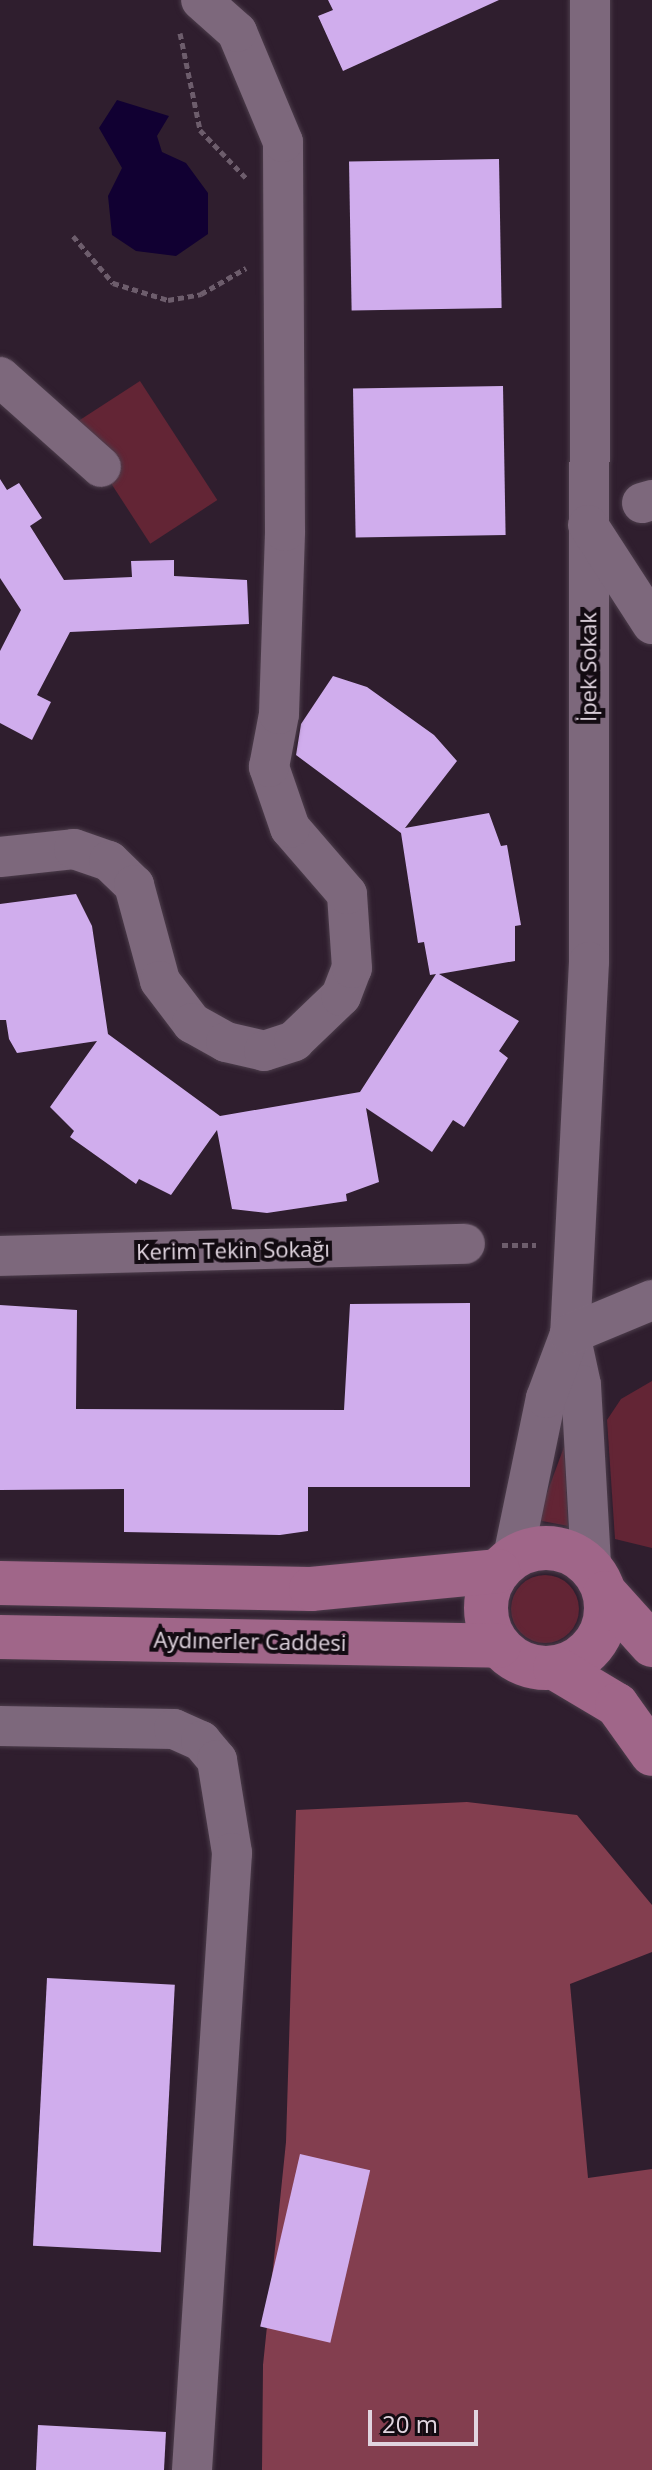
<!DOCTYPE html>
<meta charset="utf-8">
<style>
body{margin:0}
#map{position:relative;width:652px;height:2470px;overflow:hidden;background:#2f1e2e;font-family:"Open Sans",sans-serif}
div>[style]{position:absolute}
.green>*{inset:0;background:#632535;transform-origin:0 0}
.round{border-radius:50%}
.forest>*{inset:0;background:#833e4f}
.water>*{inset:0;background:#110032}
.building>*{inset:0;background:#d0aded;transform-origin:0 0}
.path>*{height:5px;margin-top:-2.5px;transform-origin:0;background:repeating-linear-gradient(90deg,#6d5d6c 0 6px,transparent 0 10px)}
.roads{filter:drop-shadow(0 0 2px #4c3d4b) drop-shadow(0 0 2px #4c3d4b)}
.minor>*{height:40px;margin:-20px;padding:0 20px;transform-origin:20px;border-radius:20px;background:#7d687c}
.major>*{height:44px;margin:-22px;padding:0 22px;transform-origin:22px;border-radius:22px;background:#a06689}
.major>.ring{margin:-22px;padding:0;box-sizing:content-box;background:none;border:44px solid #a06689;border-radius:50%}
span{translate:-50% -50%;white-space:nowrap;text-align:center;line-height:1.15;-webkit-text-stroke:8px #130b12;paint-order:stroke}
.street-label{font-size:22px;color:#e1d5e0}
.scale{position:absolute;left:368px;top:2410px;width:110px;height:36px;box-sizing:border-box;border:4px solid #e1d5e0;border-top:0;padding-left:10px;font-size:24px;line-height:28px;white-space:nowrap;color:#e1d5e0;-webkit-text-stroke:6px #130b12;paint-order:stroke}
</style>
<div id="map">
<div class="green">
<div style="left:140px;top:381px;width:142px;height:80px;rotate:57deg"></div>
<div style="clip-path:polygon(652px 1381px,652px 1548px,615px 1539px,607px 1420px,621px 1399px)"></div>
<div style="clip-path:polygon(564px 1447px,568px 1526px,537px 1520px)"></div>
<div class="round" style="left:511px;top:1575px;width:68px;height:68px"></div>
</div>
<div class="forest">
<div style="clip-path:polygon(467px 1802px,577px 1815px,652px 1905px,652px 1952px,570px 1984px,588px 2178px,652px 2169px,652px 2470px,262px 2470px,263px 2365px,286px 2142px,296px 1810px)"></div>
</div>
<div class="water">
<div style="clip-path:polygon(117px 100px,169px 116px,157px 136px,162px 152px,186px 163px,208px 193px,208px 234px,176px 256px,136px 251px,112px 235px,108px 196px,122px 168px,99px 128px)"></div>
</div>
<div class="building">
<div style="clip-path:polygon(328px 0,499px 0,343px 71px,318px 16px,333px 10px)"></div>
<div style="left:499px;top:159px;width:149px;height:150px;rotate:89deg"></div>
<div style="left:503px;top:386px;width:149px;height:150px;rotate:89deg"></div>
<div style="clip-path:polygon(0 479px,7px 490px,19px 483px,42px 518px,30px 526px,64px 580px,132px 577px,131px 561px,174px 560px,174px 576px,247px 580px,249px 624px,70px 632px,37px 695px,51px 702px,32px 740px,0 723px,0 651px,21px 610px,0 578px)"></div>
<div style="clip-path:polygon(333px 676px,367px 687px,434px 735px,457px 761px,405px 828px,489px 813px,501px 846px,507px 845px,521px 925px,515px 926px,515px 961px,439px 974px,519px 1021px,499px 1051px,508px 1058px,464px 1127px,453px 1120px,432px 1152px,366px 1108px,379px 1182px,346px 1194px,347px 1201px,267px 1213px,232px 1209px,217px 1130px,171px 1195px,139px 1179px,136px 1184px,70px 1137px,74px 1131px,50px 1107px,97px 1041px,17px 1053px,9px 1039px,6px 1020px,0 1020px,0 904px,76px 894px,92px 926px,108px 1034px,220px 1116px,360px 1092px,436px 974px,430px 975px,424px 942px,418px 943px,401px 833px,296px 755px,301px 724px)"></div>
<div style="clip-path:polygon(470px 1303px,470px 1487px,308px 1487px,308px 1531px,280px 1535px,124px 1532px,124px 1489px,0 1490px,0 1305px,77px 1310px,76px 1409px,344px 1410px,350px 1304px)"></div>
<div style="left:47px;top:1978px;width:128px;height:268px;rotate:3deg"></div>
<div style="left:300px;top:2154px;width:72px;height:177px;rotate:13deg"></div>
<div style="clip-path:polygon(38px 2425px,166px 2432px,164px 2470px,36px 2470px)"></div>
</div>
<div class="path">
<div style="left:180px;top:33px;width:99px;rotate:78.3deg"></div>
<div style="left:200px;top:130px;width:66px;rotate:46.2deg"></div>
<div style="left:73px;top:236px;width:62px;rotate:49.6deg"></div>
<div style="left:113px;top:283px;width:58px;rotate:17.2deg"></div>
<div style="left:168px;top:300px;width:34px;rotate:-10deg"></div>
<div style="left:201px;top:294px;width:52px;rotate:-30deg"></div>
<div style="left:502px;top:1245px;width:34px"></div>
</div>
<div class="roads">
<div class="minor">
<div style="left:590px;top:0;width:962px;rotate:90.06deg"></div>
<div style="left:589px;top:962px;width:372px;rotate:92.9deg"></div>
<div style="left:570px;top:1334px;width:52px;rotate:77.8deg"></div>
<div style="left:581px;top:1385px;width:181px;rotate:86.8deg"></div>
<div style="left:0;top:377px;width:135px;rotate:41.7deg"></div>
<div style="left:642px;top:503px;width:10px;rotate:-17deg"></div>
<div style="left:588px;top:525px;width:118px;rotate:57.1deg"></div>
<div style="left:0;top:857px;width:74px;rotate:-6.2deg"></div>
<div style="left:74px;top:849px;width:37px;rotate:19deg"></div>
<div style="left:109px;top:861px;width:35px;rotate:44deg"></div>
<div style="left:134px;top:885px;width:99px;rotate:74.8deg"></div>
<div style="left:160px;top:981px;width:53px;rotate:52.7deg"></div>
<div style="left:192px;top:1023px;width:39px;rotate:29deg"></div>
<div style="left:226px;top:1042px;width:39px;rotate:13deg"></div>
<div style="left:264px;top:1051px;width:32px;rotate:-18deg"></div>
<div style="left:294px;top:1041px;width:65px;rotate:-43.8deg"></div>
<div style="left:341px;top:996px;width:30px;rotate:-69deg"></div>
<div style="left:352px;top:968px;width:74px;rotate:-93.9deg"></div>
<div style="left:347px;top:894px;width:87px;rotate:-130.8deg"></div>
<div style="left:290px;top:828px;width:65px;rotate:-109deg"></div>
<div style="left:269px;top:767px;width:54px;rotate:-79.3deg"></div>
<div style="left:279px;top:714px;width:183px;rotate:-88.1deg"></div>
<div style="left:285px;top:531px;width:389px;rotate:-90.3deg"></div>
<div style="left:283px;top:142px;width:119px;rotate:-112.7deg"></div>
<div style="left:237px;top:32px;width:48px;rotate:-138.4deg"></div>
<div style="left:0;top:1256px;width:465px;rotate:-1.5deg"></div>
<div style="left:513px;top:1557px;width:162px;rotate:-78.3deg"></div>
<div style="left:546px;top:1398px;width:68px;rotate:-69.4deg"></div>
<div style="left:570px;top:1334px;width:89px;rotate:-22.5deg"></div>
<div style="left:0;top:1726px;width:174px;rotate:1deg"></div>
<div style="left:174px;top:1729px;width:30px;rotate:24deg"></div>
<div style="left:201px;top:1741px;width:25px;rotate:50deg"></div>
<div style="left:217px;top:1760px;width:94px;rotate:80.8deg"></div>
<div style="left:232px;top:1853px;width:618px;rotate:93.71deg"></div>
</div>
<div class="major">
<div class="ring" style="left:486px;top:1548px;width:76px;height:76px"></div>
<div style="left:0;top:1583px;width:311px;rotate:1.1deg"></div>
<div style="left:311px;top:1589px;width:188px;rotate:-5.5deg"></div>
<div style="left:605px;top:1593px;width:70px;rotate:47.9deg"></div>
<div style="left:0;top:1637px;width:499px;rotate:1deg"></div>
<div style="left:555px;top:1668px;width:72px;rotate:30.8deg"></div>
<div style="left:617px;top:1705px;width:60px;rotate:54.5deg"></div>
</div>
</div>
<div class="street-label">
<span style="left:588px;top:667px;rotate:-90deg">İpek Sokak</span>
<span style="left:233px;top:1250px;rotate:-1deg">Kerim Tekin Sokağı</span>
<span style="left:250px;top:1641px;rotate:1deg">Aydınerler Caddesi</span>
</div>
<div class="scale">20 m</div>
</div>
